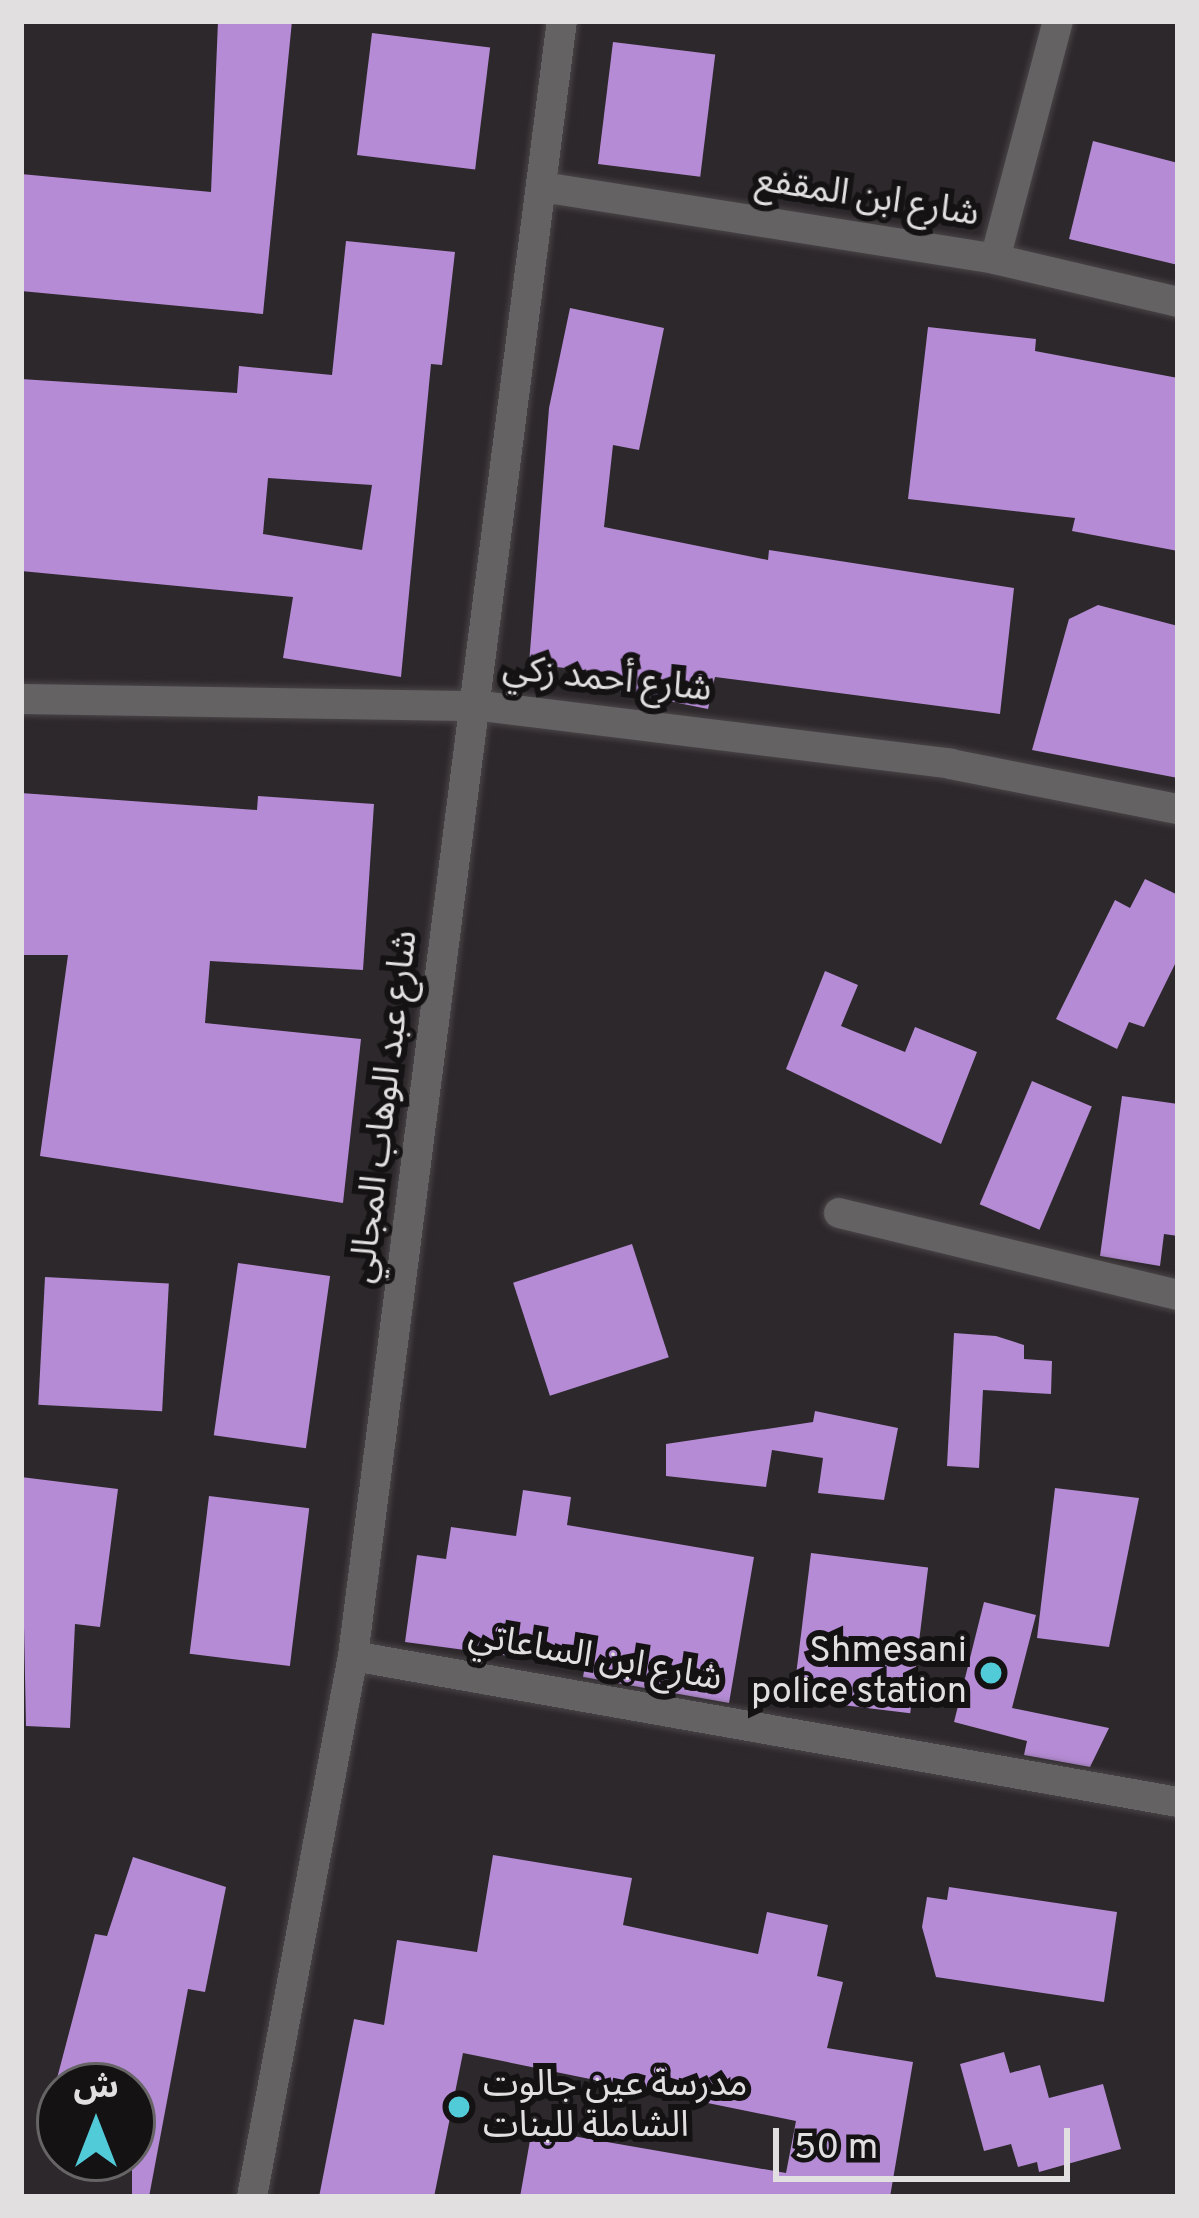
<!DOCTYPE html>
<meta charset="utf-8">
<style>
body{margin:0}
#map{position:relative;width:1199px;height:2218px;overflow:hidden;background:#2d282b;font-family:Overpass,"Noto Sans Arabic",sans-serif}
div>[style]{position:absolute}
.building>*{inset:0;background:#b48bd4;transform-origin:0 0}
.roads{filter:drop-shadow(0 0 3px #4a4548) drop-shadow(0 0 3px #4a4548)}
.minor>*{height:30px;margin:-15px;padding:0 15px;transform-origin:15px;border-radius:15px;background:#656263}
.dots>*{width:33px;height:33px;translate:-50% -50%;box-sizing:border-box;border:6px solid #141213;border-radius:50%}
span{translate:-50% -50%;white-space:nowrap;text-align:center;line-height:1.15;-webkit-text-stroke:12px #141213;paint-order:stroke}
.street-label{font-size:36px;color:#e2dfe1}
.poi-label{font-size:36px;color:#e2dfe1}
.right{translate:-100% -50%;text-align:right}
.left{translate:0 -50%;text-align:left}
.frame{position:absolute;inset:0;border:24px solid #e2dfe1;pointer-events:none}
.north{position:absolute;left:36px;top:2062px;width:120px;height:120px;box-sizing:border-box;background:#141213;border:3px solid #666465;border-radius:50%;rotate:0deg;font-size:33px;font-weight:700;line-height:48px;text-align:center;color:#e2dfe1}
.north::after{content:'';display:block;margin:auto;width:42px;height:54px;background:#52cbd9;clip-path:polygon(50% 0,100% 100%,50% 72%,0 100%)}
.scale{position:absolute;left:773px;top:2128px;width:297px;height:54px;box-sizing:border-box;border:6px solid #e2dfe1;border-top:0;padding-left:15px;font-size:36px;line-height:42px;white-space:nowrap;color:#e2dfe1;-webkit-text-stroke:9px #141213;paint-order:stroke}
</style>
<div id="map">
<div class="building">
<div style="clip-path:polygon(218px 21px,292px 21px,263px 314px,21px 291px,21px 174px,211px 192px)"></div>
<div style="left:372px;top:33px;width:119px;height:123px;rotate:7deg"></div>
<div style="left:613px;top:42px;width:103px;height:123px;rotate:7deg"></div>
<div style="clip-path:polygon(1093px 141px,1178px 163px,1178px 265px,1069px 239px)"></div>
<div style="clip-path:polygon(evenodd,346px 241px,455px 252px,442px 365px,431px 364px,401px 677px,283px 658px,293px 597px,21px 571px,21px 379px,237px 393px,239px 366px,332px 375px,346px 241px,268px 478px,372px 485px,362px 550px,263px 534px,268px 478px)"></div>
<div style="clip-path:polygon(570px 308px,664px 328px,639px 450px,613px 445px,604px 527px,768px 560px,769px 550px,1014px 588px,1000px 714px,715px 677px,708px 709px,599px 687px,602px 672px,529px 664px,549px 408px)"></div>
<div style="clip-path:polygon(928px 327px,1036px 339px,1035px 351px,1178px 378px,1178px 551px,1072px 531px,1075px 518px,908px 499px)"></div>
<div style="clip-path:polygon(1098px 605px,1178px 626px,1178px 778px,1032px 750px,1069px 619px)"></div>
<div style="clip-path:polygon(21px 793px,257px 810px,258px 796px,374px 804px,363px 970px,210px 961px,205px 1023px,361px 1039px,343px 1203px,40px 1156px,68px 955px,21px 955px)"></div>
<div style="clip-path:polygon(1145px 879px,1178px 895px,1178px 958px,1144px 1027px,1129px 1022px,1117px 1049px,1056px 1019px,1115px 900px,1130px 908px)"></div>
<div style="clip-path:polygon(825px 971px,858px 985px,841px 1026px,905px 1052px,915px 1027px,977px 1052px,941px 1144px,786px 1069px)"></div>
<div style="left:1032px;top:1081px;width:65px;height:134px;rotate:23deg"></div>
<div style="clip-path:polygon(1122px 1096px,1178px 1104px,1178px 1236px,1164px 1234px,1160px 1266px,1100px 1256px)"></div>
<div style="left:632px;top:1244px;width:119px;height:125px;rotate:72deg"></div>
<div style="left:238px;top:1263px;width:93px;height:174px;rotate:8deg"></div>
<div style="left:45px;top:1277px;width:124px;height:128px;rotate:3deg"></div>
<div style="clip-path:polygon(954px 1333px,996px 1336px,1024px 1345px,1024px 1359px,1052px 1361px,1051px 1394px,983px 1390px,979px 1468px,947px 1466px)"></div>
<div style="clip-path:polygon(815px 1411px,898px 1428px,884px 1500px,818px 1493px,823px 1458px,772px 1450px,766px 1487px,666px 1476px,666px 1444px,813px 1422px)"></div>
<div style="clip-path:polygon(21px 1477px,118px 1489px,100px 1627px,75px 1624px,70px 1728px,26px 1726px)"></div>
<div style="clip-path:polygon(1055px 1488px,1139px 1498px,1109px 1647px,1037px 1638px)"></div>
<div style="clip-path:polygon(523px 1490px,571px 1497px,567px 1525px,754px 1557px,729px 1703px,583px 1677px,585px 1666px,405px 1642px,417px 1555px,446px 1559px,451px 1527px,516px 1536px)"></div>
<div style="left:209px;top:1496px;width:101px;height:159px;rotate:7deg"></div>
<div style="left:811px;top:1553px;width:118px;height:147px;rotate:7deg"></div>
<div style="clip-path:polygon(984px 1602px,1036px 1615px,1012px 1708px,1109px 1728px,1090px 1767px,1024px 1755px,1027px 1741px,954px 1722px)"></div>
<div style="clip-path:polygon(493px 1855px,632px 1878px,623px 1925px,758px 1954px,767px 1912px,828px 1925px,817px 1976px,843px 1982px,827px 2048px,913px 2062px,890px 2197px,520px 2197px,532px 2129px,786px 2173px,796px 2121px,463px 2053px,434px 2197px,319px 2197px,354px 2019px,384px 2025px,397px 1940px,477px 1952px)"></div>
<div style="clip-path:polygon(133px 1857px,226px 1887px,205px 1992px,188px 1989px,149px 2197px,132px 2197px,132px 2086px,55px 2086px,95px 1934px,107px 1936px)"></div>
<div style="clip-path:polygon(949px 1887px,1117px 1912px,1104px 2002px,936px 1977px,922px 1927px,927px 1897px,947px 1900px)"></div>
<div style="clip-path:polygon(1004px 2052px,1010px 2073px,1040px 2065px,1049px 2098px,1103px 2084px,1121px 2149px,1039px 2172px,1037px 2162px,1018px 2167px,1011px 2144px,984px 2151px,960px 2064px)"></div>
</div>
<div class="roads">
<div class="minor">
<div style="left:542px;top:187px;width:459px;rotate:9deg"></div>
<div style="left:995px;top:259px;width:188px;rotate:13.2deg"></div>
<div style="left:995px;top:259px;width:246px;rotate:-75.2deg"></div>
<div style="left:21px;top:699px;width:460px;rotate:0.9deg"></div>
<div style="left:481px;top:706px;width:473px;rotate:7deg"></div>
<div style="left:950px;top:764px;width:232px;rotate:11.2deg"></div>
<div style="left:839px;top:1213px;width:349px;rotate:13.6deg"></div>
<div style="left:353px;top:1656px;width:838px;rotate:10.04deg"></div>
<div style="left:252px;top:2197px;width:550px;rotate:-79.43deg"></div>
<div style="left:353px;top:1656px;width:1648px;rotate:-82.72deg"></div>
</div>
</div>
<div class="dots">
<div style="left:991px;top:1673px;background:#52cbd9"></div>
<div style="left:459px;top:2107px;background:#52cbd9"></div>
</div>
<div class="street-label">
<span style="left:867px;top:199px;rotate:9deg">شارع ابن المقفع</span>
<span style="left:607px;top:681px;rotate:6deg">شارع أحمد زكي</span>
<span style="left:386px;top:1107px;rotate:-83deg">شارع عبد الوهاب المجالي</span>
<span style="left:595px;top:1659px;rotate:10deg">شارع ابن الساعاتي</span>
</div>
<div class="poi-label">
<span class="right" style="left:967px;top:1673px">Shmesani<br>police station</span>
<span class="left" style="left:483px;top:2107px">مدرسة عين جالوت<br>الشاملة للبنات</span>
</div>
<div class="frame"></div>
<div class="north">ش</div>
<div class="scale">50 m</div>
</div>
